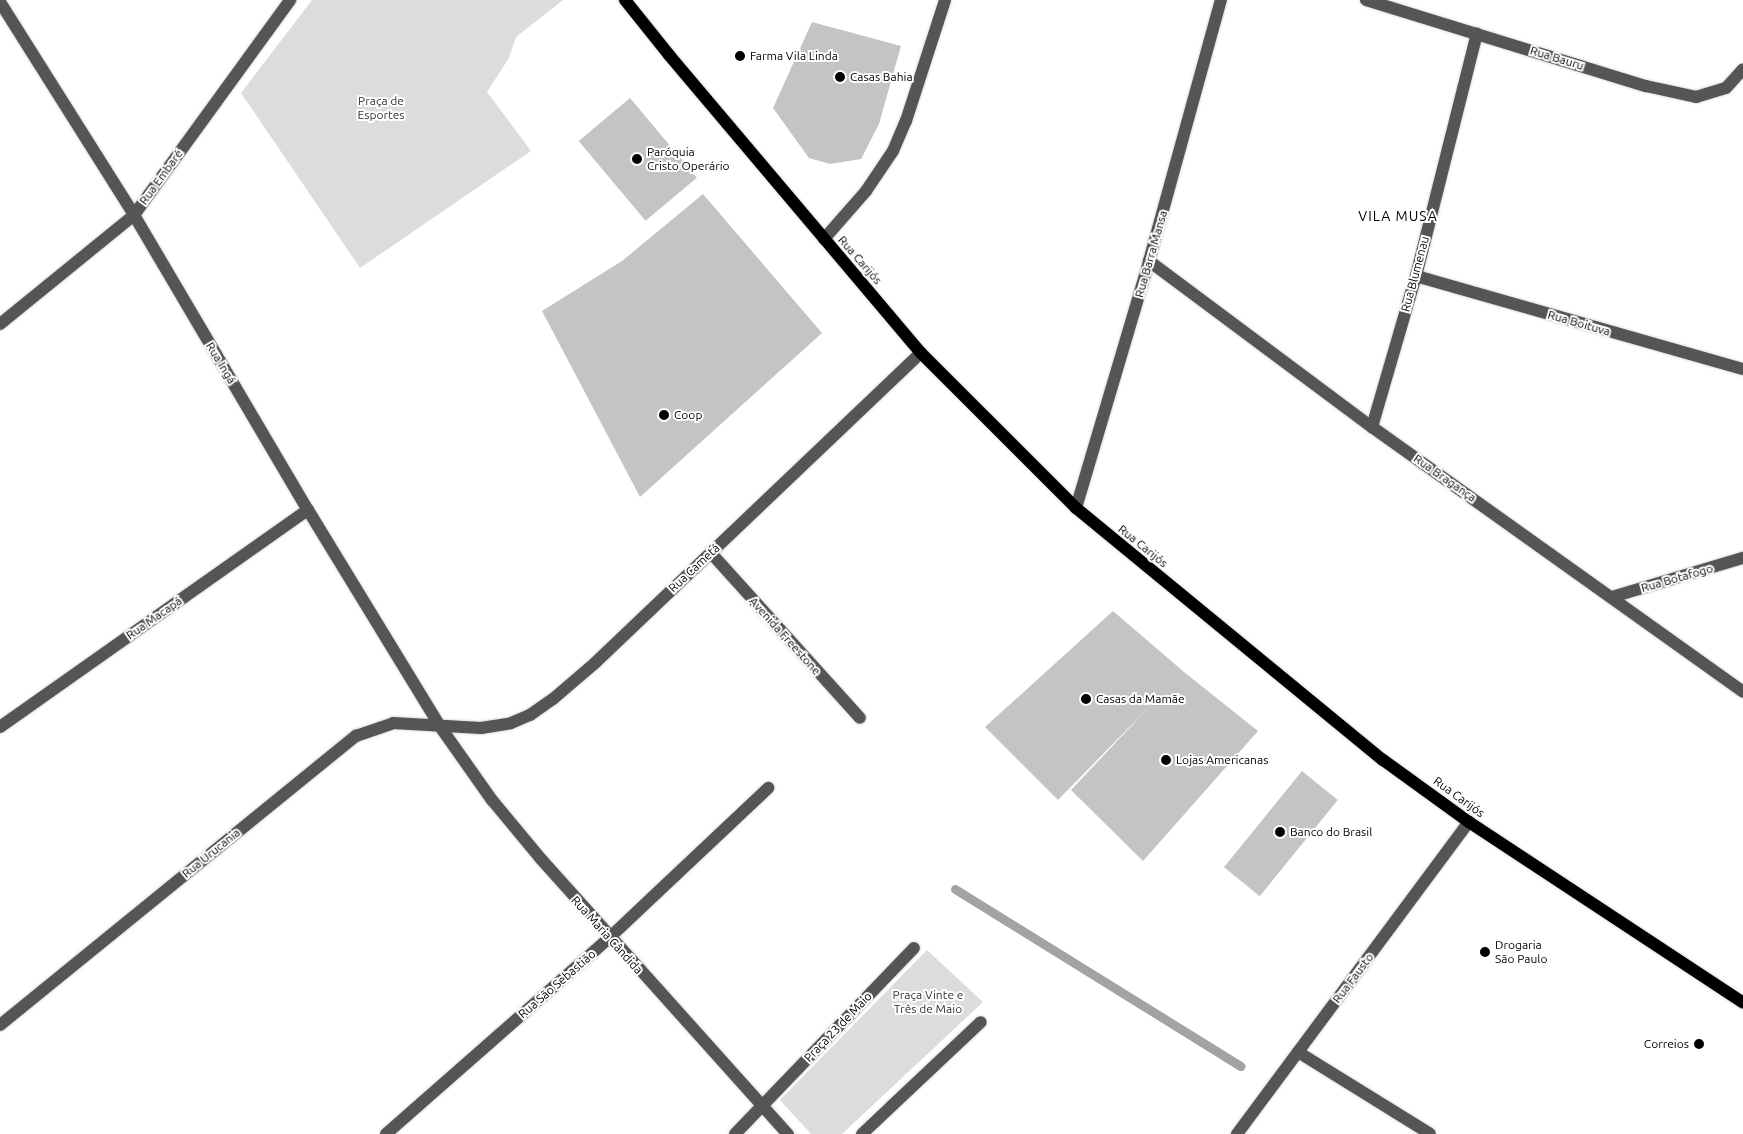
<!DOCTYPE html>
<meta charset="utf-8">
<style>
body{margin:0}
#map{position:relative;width:1743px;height:1134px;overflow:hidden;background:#fff;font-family:Ubuntu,sans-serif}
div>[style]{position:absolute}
.green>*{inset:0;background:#dcdcdc}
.stream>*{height:9px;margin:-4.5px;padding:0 4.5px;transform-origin:4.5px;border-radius:4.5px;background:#a3a3a3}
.building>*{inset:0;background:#c4c4c4;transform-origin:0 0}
.roads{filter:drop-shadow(0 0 1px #dbdbdb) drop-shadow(0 0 1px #dbdbdb)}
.minor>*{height:12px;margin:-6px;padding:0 6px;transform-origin:6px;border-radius:6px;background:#555}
.major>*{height:12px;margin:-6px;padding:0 6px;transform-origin:6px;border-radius:6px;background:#000}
.dots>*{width:14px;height:14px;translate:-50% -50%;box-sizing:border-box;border:2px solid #fff;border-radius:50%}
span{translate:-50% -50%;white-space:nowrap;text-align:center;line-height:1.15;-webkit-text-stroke:4px #fff;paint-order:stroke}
.poi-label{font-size:12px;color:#000}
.left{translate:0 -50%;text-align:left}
.right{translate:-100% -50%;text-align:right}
.street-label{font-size:12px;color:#000}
.park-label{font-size:12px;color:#333}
.neighbourhood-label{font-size:14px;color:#000;letter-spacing:1px}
</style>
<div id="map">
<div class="green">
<div style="clip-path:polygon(312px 0,563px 0,516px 37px,509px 58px,487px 92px,531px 151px,360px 268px,241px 93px)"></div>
<div style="clip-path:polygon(927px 950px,983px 1002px,842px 1134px,811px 1134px,780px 1100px)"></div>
</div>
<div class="stream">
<div style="left:955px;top:889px;width:336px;rotate:31.8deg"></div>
</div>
<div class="building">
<div style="clip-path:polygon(812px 22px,901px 46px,879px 124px,861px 159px,830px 164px,809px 158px,773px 108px)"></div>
<div style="left:630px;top:98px;width:104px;height:67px;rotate:50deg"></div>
<div style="clip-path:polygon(703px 194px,822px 333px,640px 497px,542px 311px,622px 261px)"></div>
<div style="clip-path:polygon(1113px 611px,1184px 672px,1258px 731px,1143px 861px,1071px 790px,1152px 704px,1058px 800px,985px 727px)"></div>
<div style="left:1302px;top:771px;width:46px;height:124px;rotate:39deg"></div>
</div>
<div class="roads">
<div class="minor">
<div style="left:1366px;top:0;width:293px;rotate:17.1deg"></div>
<div style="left:1646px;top:86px;width:51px;rotate:12.4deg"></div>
<div style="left:1696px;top:97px;width:31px;rotate:-17deg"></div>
<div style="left:1726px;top:88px;width:25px;rotate:-48deg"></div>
<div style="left:0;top:2px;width:252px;rotate:57.8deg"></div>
<div style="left:134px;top:215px;width:342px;rotate:59.5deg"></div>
<div style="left:308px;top:510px;width:252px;rotate:58.6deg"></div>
<div style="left:439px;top:725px;width:92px;rotate:54.8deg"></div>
<div style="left:492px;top:800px;width:77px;rotate:50.3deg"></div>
<div style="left:541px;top:859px;width:370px;rotate:48.1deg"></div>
<div style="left:824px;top:239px;width:64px;rotate:-48.8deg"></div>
<div style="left:866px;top:191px;width:48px;rotate:-56deg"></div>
<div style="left:893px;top:151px;width:33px;rotate:-67deg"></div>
<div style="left:906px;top:121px;width:127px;rotate:-72.1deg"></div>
<div style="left:1149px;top:261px;width:278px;rotate:36.7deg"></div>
<div style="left:1372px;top:427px;width:456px;rotate:35.5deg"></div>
<div style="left:1416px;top:276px;width:340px;rotate:15.9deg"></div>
<div style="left:0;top:324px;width:173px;rotate:-39.1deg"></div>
<div style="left:134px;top:215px;width:266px;rotate:-54deg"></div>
<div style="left:1372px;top:427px;width:157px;rotate:-73.8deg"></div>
<div style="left:1416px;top:276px;width:250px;rotate:-75.9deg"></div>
<div style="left:1076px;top:508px;width:258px;rotate:-73.5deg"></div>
<div style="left:1149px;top:261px;width:271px;rotate:-74.6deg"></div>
<div style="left:711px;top:553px;width:222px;rotate:47.9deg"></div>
<div style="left:1612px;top:597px;width:137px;rotate:-16.6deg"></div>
<div style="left:0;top:727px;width:377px;rotate:-35.2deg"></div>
<div style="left:0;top:1025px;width:459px;rotate:-39.1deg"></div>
<div style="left:356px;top:736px;width:39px;rotate:-19deg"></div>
<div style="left:393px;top:723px;width:88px;rotate:3.3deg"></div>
<div style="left:481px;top:728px;width:30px;rotate:-9deg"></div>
<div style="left:511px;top:723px;width:21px;rotate:-23deg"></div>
<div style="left:530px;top:715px;width:28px;rotate:-35deg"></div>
<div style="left:553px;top:699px;width:55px;rotate:-40.6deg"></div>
<div style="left:595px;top:663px;width:450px;rotate:-43.6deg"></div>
<div style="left:1298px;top:1052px;width:155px;rotate:31.8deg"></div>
<div style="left:386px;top:1134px;width:297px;rotate:-41.3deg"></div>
<div style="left:609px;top:938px;width:219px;rotate:-43.3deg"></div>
<div style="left:735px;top:1134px;width:258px;rotate:-46.1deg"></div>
<div style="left:862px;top:1134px;width:163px;rotate:-43.3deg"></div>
<div style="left:1237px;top:1134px;width:389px;rotate:-53.4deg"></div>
</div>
<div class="major">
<div style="left:625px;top:0;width:70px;rotate:51.3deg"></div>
<div style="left:669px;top:55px;width:390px;rotate:49.8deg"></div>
<div style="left:921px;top:353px;width:219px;rotate:45deg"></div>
<div style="left:1076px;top:508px;width:397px;rotate:39.4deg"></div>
<div style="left:1383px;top:760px;width:106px;rotate:35.8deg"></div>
<div style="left:1469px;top:822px;width:328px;rotate:33.4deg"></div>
</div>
</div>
<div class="dots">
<div style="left:740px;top:56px;background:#000"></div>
<div style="left:840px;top:77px;background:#000"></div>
<div style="left:637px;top:159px;background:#000"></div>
<div style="left:664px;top:415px;background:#000"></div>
<div style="left:1086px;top:699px;background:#000"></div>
<div style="left:1166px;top:760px;background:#000"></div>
<div style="left:1280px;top:832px;background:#000"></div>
<div style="left:1485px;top:952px;background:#000"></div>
<div style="left:1699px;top:1044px;background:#000"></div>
</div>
<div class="poi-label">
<span class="left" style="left:750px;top:56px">Farma Vila Linda</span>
<span class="left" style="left:850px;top:77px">Casas Bahia</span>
<span class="left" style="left:647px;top:159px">Paróquia<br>Cristo Operário</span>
<span class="left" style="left:674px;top:415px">Coop</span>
<span class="left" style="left:1096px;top:699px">Casas da Mamãe</span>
<span class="left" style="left:1176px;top:760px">Lojas Americanas</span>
<span class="left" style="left:1290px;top:832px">Banco do Brasil</span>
<span class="left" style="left:1495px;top:952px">Drogaria<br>São Paulo</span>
<span class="right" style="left:1689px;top:1044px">Correios</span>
</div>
<div class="street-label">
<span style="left:1557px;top:58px;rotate:17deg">Rua Bauru</span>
<span style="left:161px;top:177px;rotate:-54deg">Rua Embaré</span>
<span style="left:1151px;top:254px;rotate:-74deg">Rua Barra Mansa</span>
<span style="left:860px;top:260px;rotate:49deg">Rua Carijós</span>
<span style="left:1415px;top:274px;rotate:-75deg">Rua Blumenau</span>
<span style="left:1579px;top:323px;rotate:16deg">Rua Boituva</span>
<span style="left:221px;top:363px;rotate:59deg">Rua Ingá</span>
<span style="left:1445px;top:478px;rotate:35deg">Rua Bragança</span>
<span style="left:1143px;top:546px;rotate:39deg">Rua Carijós</span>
<span style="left:694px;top:568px;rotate:-43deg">Rua Cametá</span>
<span style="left:1677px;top:578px;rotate:-16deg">Rua Botafogo</span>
<span style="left:154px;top:618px;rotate:-35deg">Rua Macapá</span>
<span style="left:785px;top:636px;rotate:48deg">Avenida Freestone</span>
<span style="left:1459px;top:797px;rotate:36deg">Rua Carijós</span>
<span style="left:211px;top:853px;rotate:-39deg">Rua Urucania</span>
<span style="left:607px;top:935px;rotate:48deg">Rua Maria Cândida</span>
<span style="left:1353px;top:978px;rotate:-53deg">Rua Fausto</span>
<span style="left:557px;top:984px;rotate:-41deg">Rua São Sebastião</span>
<span style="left:838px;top:1027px;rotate:-46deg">Praça 23 de Maio</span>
</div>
<div class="park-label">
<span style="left:381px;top:108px">Praça de<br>Esportes</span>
<span style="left:928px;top:1002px">Praça Vinte e<br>Três de Maio</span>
</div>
<div class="neighbourhood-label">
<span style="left:1398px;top:216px">VILA MUSA</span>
</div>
</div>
